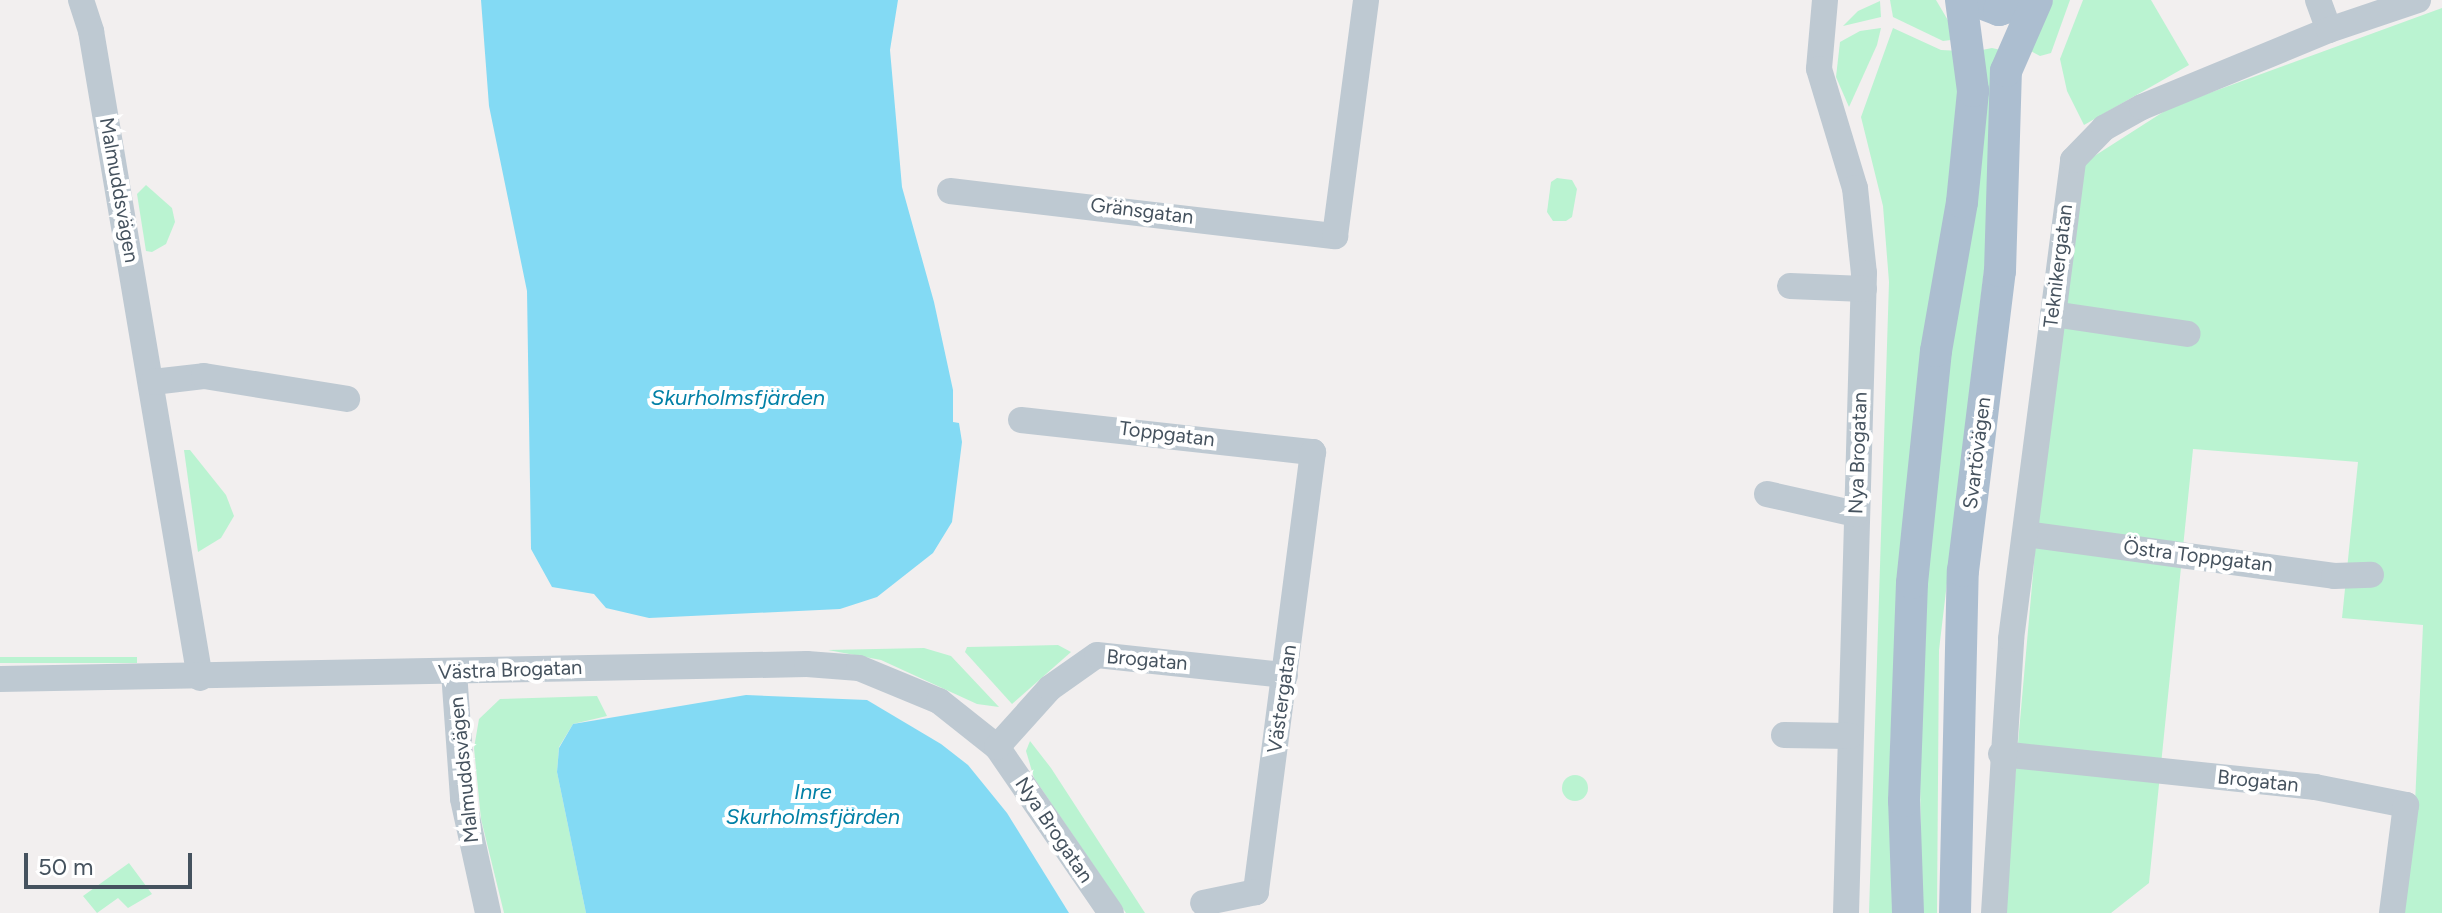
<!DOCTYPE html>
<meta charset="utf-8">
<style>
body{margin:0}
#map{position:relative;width:2442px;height:913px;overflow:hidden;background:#f2efef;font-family:Figtree,sans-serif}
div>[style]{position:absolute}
.green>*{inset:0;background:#baf3d1;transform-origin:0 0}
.round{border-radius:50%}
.water>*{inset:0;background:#83daf4}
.minor>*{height:26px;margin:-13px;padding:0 13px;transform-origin:13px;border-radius:13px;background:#bec9d2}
.major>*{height:32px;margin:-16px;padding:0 16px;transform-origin:16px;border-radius:16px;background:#acbed0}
span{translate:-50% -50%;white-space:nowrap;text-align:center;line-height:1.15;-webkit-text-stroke:8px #fff;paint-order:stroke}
.street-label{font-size:20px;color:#45525e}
.water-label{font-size:22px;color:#0280a6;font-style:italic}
.scale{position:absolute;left:24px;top:853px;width:168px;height:36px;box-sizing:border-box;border:4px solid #45525e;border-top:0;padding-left:10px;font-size:24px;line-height:28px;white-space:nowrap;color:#45525e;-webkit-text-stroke:6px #fff;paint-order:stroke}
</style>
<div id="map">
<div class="green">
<div style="clip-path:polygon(1890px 0,1936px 0,1959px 39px,1943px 41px,1893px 17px)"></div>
<div style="clip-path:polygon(2053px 0,2070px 0,2051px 53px,2040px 56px,2027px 49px)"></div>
<div style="clip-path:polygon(2083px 0,2151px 0,2189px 65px,2084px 125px,2067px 91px,2060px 59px)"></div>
<div style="clip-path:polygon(1880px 1px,1881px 17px,1843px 26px,1858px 11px)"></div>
<div style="clip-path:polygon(2442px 8px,2442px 913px,2401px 913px,2415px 804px,2423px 625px,2342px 618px,2358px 462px,2193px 449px,2149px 883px,2111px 913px,2003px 913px,2036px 540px,2085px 162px,2171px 107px)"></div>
<div style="clip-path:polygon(1881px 28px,1877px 45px,1849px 107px,1836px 77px,1840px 42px,1860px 31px)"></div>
<div style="clip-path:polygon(1893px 28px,1941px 50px,1961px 51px,1959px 122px,1898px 582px,1890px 752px,1892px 913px,1869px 913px,1889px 282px,1883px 206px,1861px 117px)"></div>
<div style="clip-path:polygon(1992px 48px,2001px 50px,1993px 195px,1939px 650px,1937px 913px,1922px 913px,1920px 779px,1928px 564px,1982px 50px)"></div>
<div style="clip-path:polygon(1557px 178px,1572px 180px,1577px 189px,1572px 217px,1566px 221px,1553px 221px,1547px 212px,1551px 182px)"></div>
<div style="clip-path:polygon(146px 185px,172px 208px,175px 222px,166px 244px,152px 252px,146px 251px,137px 194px)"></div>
<div style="clip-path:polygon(184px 450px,190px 450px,226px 495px,234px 516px,221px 538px,198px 552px)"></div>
<div style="clip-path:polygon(1058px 645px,1071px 652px,1012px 704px,965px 652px,967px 647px)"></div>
<div style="clip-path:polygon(924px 648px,951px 656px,999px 707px,977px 704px,881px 660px,828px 650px)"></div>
<div style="left:137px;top:657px;width:6px;height:137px;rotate:90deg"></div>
<div style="clip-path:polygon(597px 696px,607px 716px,573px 724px,559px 747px,557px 772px,586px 913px,504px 913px,481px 819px,474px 748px,479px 719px,500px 699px)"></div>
<div style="clip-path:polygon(1030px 741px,1051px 768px,1145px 913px,1126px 913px,1034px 778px,1026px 751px)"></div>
<div class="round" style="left:1562px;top:775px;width:26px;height:26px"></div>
<div style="clip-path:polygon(129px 863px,152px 894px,128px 908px,118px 898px,97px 913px,83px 896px)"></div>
</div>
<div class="water">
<div style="clip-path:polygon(481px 0,898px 0,890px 50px,902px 187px,934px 302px,953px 390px,953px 422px,959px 423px,962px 442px,952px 522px,933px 553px,877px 597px,840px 609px,649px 618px,606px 608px,594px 594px,552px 587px,531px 549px,527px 291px,489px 106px)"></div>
<div style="clip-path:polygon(746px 695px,867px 700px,941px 744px,968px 765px,1007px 813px,1069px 913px,586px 913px,557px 772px,559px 748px,573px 724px)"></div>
</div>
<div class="minor">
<div style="left:81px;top:0;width:33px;rotate:72deg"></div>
<div style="left:91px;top:31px;width:656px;rotate:80.44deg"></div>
<div style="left:1825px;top:0;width:69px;rotate:95deg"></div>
<div style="left:1819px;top:69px;width:124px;rotate:73.2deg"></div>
<div style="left:1855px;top:188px;width:85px;rotate:84deg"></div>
<div style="left:1864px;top:273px;width:640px;rotate:91.61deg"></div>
<div style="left:2318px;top:0;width:32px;rotate:70deg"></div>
<div style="left:950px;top:191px;width:388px;rotate:6.7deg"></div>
<div style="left:1335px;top:236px;width:238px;rotate:-82.5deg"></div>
<div style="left:1790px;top:286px;width:74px;rotate:2.3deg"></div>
<div style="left:2053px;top:314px;width:136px;rotate:8.4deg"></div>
<div style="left:153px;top:382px;width:51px;rotate:-6.7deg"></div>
<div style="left:204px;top:376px;width:145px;rotate:9.1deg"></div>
<div style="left:1021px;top:420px;width:294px;rotate:6.3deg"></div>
<div style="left:1313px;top:452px;width:444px;rotate:97.4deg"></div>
<div style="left:1256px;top:892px;width:54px;rotate:168.3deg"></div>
<div style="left:1767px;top:494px;width:91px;rotate:12.7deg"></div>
<div style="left:2025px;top:534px;width:312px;rotate:7.7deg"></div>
<div style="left:2334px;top:576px;width:37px;rotate:-2deg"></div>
<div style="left:454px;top:672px;width:127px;rotate:85.9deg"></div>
<div style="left:463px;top:799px;width:117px;rotate:77.6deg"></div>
<div style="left:0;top:679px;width:807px;rotate:-1.06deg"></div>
<div style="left:807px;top:664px;width:52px;rotate:4.4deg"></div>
<div style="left:859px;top:668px;width:87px;rotate:22.4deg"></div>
<div style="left:939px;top:701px;width:74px;rotate:38.4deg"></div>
<div style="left:997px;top:747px;width:201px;rotate:55.5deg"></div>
<div style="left:1784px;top:735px;width:66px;rotate:0.9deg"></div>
<div style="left:997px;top:747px;width:79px;rotate:-48.1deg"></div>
<div style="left:1050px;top:688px;width:57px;rotate:-35.1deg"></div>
<div style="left:1097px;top:655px;width:189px;rotate:6.1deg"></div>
<div style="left:2001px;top:754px;width:316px;rotate:6deg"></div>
<div style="left:2315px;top:787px;width:93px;rotate:11.2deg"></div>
<div style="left:2406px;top:805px;width:109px;rotate:97.4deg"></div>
<div style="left:1994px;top:913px;width:275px;rotate:-86.4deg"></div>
<div style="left:2011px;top:639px;width:483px;rotate:-82.6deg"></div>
<div style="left:2073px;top:160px;width:45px;rotate:-45.9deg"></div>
<div style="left:2104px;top:128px;width:43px;rotate:-28.9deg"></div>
<div style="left:2142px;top:107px;width:202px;rotate:-22.4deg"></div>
<div style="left:2329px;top:30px;width:94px;rotate:-18.6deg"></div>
</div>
<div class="major">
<div style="left:1973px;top:0;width:28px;rotate:21deg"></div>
<div style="left:1999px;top:10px;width:34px;rotate:-17deg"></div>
<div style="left:1908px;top:913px;width:112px;rotate:-92deg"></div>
<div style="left:1904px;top:801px;width:218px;rotate:-87.9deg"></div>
<div style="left:1912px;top:583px;width:233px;rotate:-84.1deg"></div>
<div style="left:1936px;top:351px;width:151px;rotate:-80.1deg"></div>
<div style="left:1962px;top:202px;width:112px;rotate:-84.3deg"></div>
<div style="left:1973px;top:91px;width:92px;rotate:-97.5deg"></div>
<div style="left:1955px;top:913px;width:342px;rotate:-88.7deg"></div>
<div style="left:1963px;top:571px;width:302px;rotate:-83deg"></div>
<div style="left:2000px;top:271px;width:200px;rotate:-88.3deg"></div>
<div style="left:2006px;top:71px;width:77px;rotate:-66.4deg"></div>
</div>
<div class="street-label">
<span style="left:119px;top:190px;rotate:80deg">Malmuddsvägen</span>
<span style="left:1142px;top:211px;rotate:7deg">Gränsgatan</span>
<span style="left:2058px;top:266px;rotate:-83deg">Teknikergatan</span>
<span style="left:1167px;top:434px;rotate:7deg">Toppgatan</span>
<span style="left:1858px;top:453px;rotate:-88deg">Nya Brogatan</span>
<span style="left:1977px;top:453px;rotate:-83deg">Svartövägen</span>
<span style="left:2198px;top:556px;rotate:7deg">Östra Toppgatan</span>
<span style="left:1147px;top:660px;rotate:5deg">Brogatan</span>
<span style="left:510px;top:670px;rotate:-2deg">Västra Brogatan</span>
<span style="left:1282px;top:699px;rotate:-82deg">Västergatan</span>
<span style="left:464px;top:770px;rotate:-96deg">Malmuddsvägen</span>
<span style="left:2258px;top:781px;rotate:6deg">Brogatan</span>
<span style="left:1054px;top:830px;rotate:56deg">Nya Brogatan</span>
</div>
<div class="water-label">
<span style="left:738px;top:398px">Skurholmsfjärden</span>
<span style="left:813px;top:804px">Inre<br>Skurholmsfjärden</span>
</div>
<div class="scale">50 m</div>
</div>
